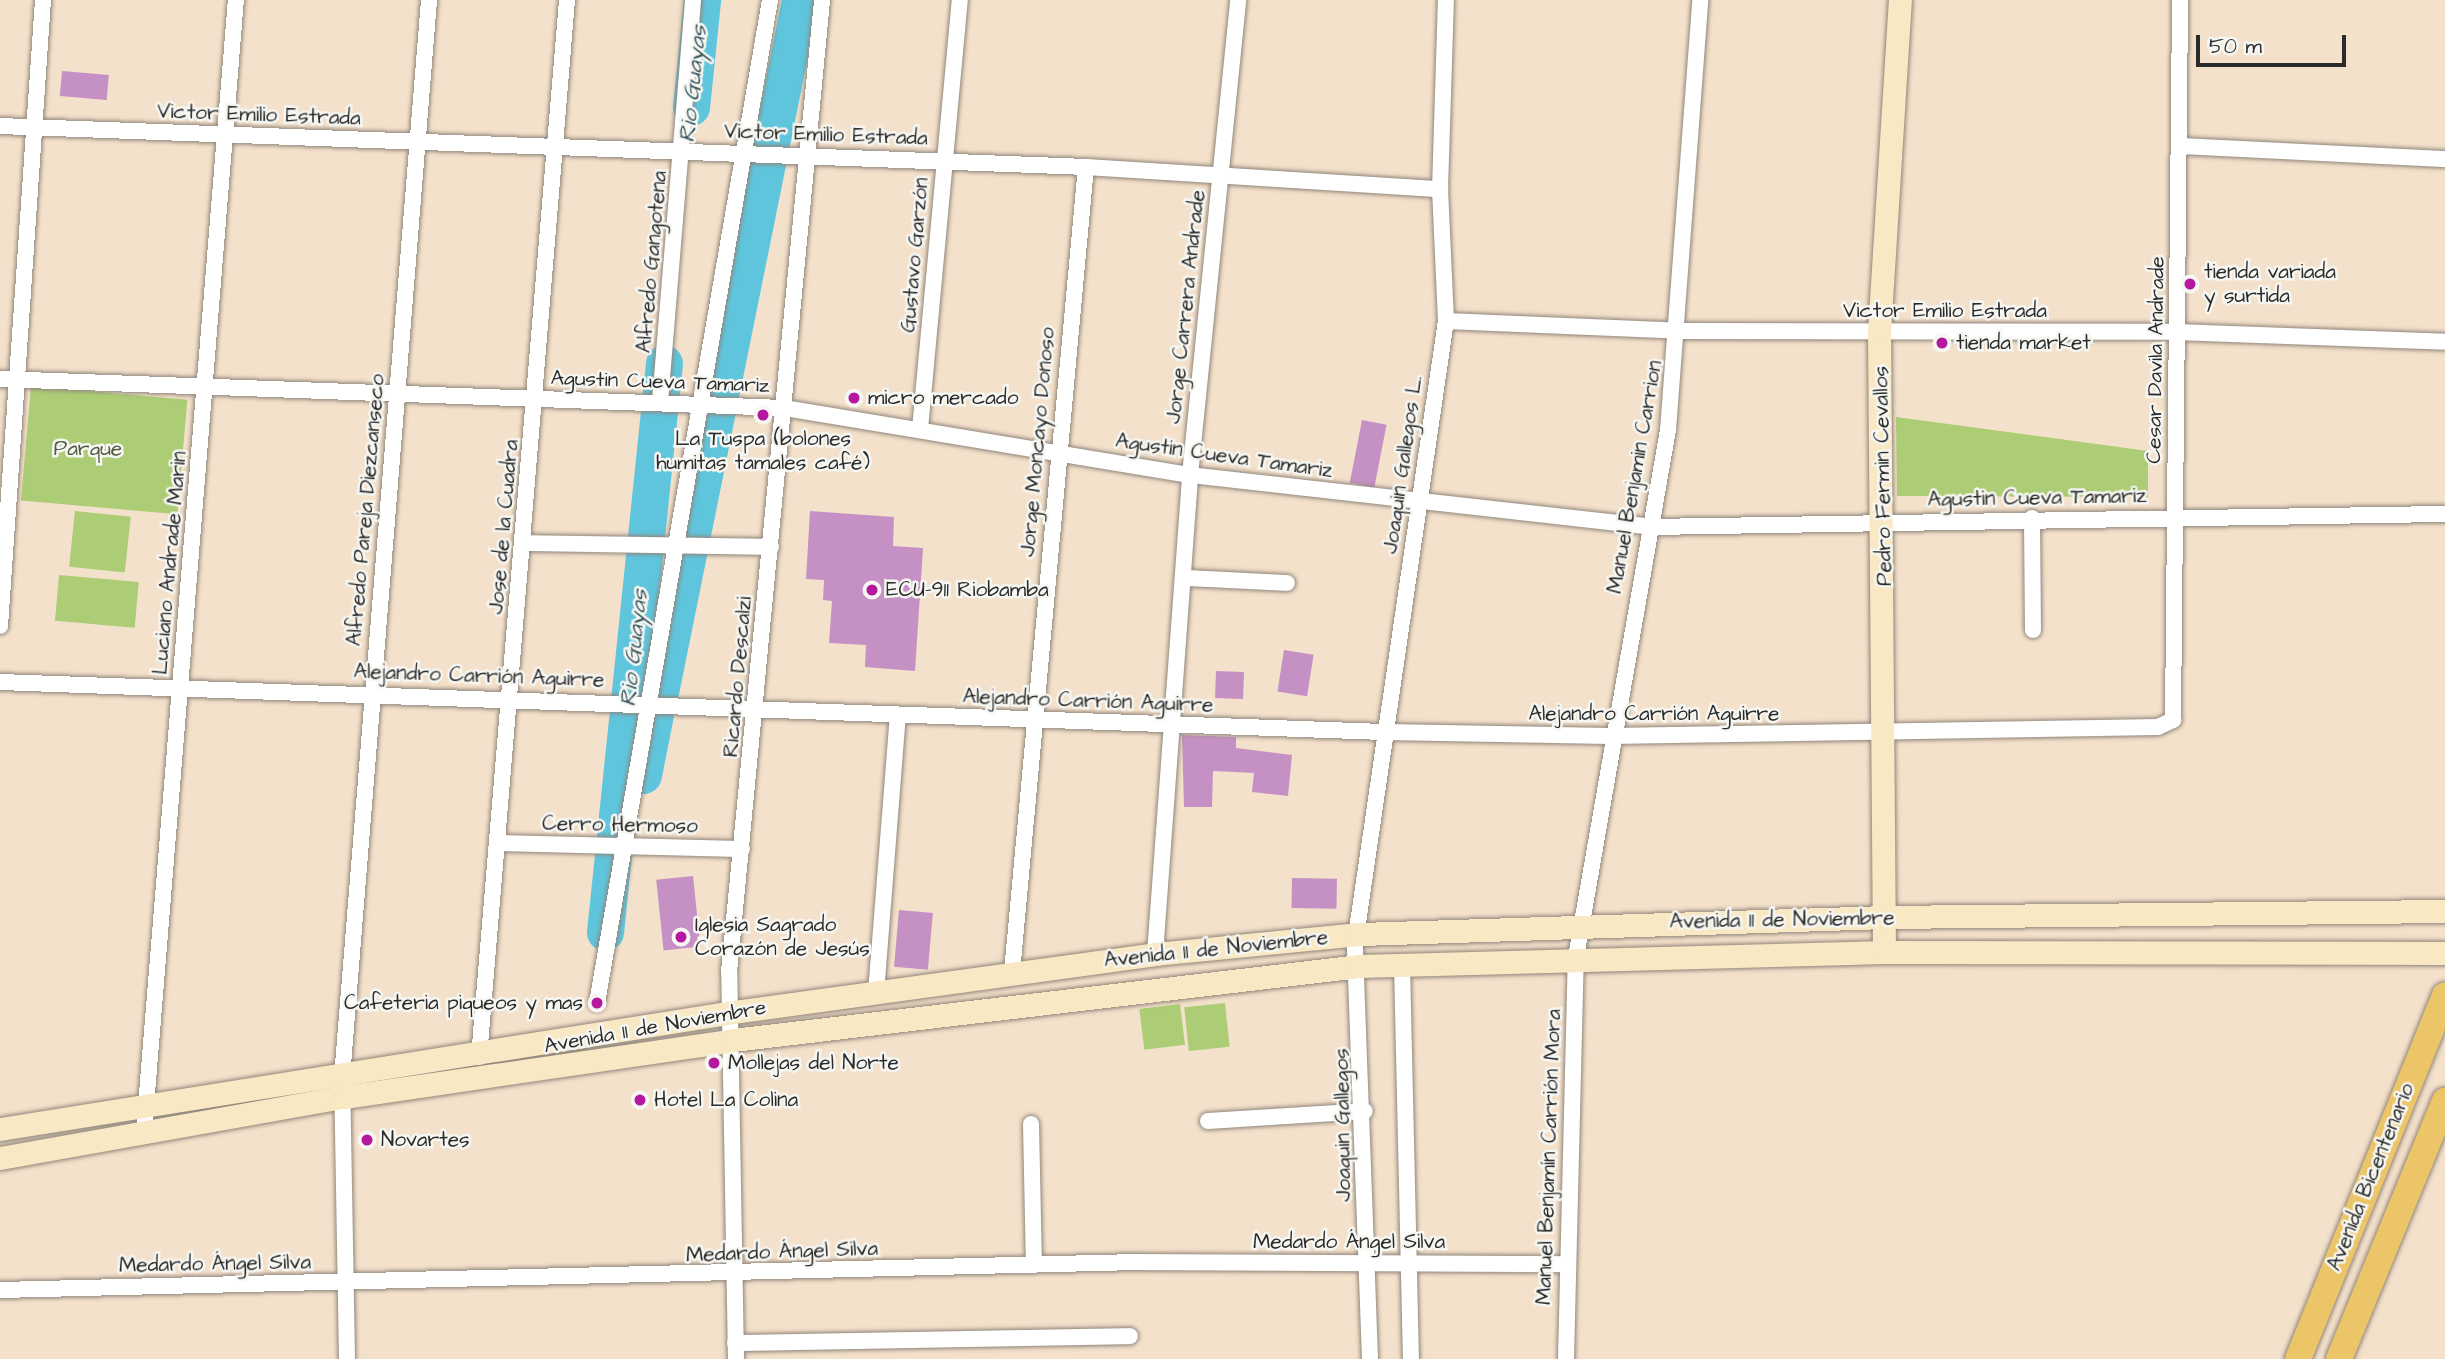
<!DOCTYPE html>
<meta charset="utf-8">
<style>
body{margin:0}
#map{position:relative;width:2445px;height:1359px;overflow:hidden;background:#f4e1cb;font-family:"Architects Daughter",sans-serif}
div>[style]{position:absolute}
.green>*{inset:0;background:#accd75;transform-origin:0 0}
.river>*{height:37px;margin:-18.5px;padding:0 18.5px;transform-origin:18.5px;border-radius:18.5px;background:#5fc5dd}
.building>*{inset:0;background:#c591c4;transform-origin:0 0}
.roads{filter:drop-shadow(0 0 2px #90867b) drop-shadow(0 0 2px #90867b)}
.street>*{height:16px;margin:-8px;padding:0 8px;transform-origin:8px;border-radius:8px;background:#fff}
.secondary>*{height:23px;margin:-11.5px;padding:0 11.5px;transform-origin:11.5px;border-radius:11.5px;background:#f8e8c3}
.primary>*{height:26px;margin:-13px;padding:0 13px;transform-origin:13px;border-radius:13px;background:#edc569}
.dots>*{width:19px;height:19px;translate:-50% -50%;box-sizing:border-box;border:4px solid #f6f6f2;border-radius:50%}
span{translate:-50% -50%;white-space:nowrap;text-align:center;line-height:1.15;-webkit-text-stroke:5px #f6f6f2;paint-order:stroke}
.street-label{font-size:21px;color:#2b2b2b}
.poi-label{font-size:21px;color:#2b2b2b}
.left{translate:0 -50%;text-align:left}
.right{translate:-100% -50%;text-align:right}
.park-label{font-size:21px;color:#525c41}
.water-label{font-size:23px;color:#3b5960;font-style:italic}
.scale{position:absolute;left:2196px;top:35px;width:150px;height:32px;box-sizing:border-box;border:4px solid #2b2b2b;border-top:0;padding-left:9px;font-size:21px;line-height:24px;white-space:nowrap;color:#2b2b2b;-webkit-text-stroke:5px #f6f6f2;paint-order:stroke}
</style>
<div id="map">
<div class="green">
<div style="left:31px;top:386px;width:157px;height:115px;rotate:5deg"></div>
<div style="clip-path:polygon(1896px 417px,2148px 451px,2148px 497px,1897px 496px)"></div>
<div style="left:75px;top:511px;width:56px;height:56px;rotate:6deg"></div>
<div style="left:59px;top:575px;width:80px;height:46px;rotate:5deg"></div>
<div style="left:1225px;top:1003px;width:44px;height:41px;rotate:84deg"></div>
<div style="left:1180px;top:1004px;width:41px;height:41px;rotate:83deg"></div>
</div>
<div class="river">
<div style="left:691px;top:107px;width:108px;rotate:-84.1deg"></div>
<div style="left:660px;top:692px;width:706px;rotate:-78.56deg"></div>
<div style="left:643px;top:775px;width:62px;rotate:-78.9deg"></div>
<div style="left:605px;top:932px;width:572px;rotate:-84.08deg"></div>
</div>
<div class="building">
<div style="left:62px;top:71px;width:47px;height:25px;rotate:5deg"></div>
<div style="left:1362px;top:420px;width:25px;height:64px;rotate:11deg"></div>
<div style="clip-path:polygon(810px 511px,894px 517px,893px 546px,923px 548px,915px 671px,865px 667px,866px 645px,829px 643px,832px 601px,823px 600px,824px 580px,806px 579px)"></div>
<div style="left:1284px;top:650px;width:30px;height:42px;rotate:9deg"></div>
<div style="left:1216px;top:671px;width:28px;height:27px;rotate:2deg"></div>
<div style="clip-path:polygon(1182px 735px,1236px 737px,1236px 748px,1292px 755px,1288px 796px,1252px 792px,1254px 773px,1213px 771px,1212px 807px,1184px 807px)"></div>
<div style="left:693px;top:876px;width:71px;height:37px;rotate:84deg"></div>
<div style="left:1292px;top:878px;width:45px;height:30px;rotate:1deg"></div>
<div style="left:899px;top:910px;width:34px;height:57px;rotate:5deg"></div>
</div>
<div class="roads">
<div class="street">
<div style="left:0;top:126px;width:1087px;rotate:2.16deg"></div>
<div style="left:1086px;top:167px;width:355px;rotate:3.6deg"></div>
<div style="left:2179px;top:146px;width:266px;rotate:2.8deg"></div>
<div style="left:1446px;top:321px;width:234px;rotate:2.4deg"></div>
<div style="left:1680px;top:331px;width:497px;rotate:0.1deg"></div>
<div style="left:2177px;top:332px;width:268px;rotate:2.1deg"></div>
<div style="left:0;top:379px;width:785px;rotate:2.12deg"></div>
<div style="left:784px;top:408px;width:411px;rotate:9.4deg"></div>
<div style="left:1190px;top:475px;width:463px;rotate:6.4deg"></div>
<div style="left:1650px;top:527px;width:795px;rotate:-0.94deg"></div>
<div style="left:660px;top:402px;width:403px;rotate:-85.3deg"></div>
<div style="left:920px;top:429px;width:431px;rotate:-84.7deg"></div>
<div style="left:2032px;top:518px;width:112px;rotate:89.5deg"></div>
<div style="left:522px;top:543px;width:249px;rotate:0.9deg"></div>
<div style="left:1185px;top:578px;width:102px;rotate:2.8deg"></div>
<div style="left:0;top:626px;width:627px;rotate:-86.07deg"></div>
<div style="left:0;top:682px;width:1387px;rotate:2.07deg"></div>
<div style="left:1386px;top:732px;width:224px;rotate:1deg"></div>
<div style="left:1610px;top:736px;width:548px;rotate:-0.94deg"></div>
<div style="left:2158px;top:727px;width:17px;rotate:-25deg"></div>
<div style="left:2173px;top:720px;width:720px;rotate:-89.44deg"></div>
<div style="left:497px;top:843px;width:245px;rotate:1.4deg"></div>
<div style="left:1155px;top:954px;width:480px;rotate:-85.8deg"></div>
<div style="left:1190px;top:475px;width:477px;rotate:-84.2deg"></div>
<div style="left:1402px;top:965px;width:394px;rotate:88.7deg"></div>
<div style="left:1012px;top:972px;width:808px;rotate:-84.75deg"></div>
<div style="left:876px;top:993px;width:278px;rotate:-85.5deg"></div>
<div style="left:597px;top:1003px;width:1018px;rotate:-80.21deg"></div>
<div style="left:479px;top:1057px;width:1061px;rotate:-85.24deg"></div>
<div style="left:1208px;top:1121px;width:157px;rotate:-3.6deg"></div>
<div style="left:1031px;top:1124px;width:141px;rotate:88.8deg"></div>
<div style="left:144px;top:1130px;width:1134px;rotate:-85.35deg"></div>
<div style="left:0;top:1290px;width:1139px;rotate:-1.41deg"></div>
<div style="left:1139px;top:1262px;width:426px;rotate:0.3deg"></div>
<div style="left:735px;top:1343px;width:395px;rotate:-1deg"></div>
<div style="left:347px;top:1359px;width:282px;rotate:-91deg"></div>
<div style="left:342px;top:1077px;width:1081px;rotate:-85.38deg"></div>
<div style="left:736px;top:1359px;width:387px;rotate:-91deg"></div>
<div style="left:729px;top:972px;width:976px;rotate:-84.53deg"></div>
<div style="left:1370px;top:1359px;width:416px;rotate:-92.1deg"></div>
<div style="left:1355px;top:943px;width:629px;rotate:-81.68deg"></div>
<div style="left:1446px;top:321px;width:132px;rotate:-92.6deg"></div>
<div style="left:1440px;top:189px;width:189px;rotate:-88.2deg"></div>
<div style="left:1566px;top:1359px;width:402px;rotate:-88.6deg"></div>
<div style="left:1576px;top:957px;width:535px;rotate:-80.1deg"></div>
<div style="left:1668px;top:430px;width:431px;rotate:-85.7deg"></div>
</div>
<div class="secondary">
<div style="left:1884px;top:952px;width:620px;rotate:-90.46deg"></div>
<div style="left:1879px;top:332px;width:333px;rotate:-86.4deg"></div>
<div style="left:0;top:1129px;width:742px;rotate:-9.07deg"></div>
<div style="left:733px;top:1012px;width:426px;rotate:-7.8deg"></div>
<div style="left:1155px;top:954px;width:206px;rotate:-5.6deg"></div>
<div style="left:1360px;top:934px;width:525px;rotate:-1.85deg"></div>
<div style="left:1885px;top:917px;width:560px;rotate:-0.61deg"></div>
<div style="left:0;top:1158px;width:349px;rotate:-10.1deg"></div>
<div style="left:344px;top:1097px;width:393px;rotate:-8.3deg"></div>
<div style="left:733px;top:1040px;width:630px;rotate:-6.74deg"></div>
<div style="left:1359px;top:966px;width:525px;rotate:-1.53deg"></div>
<div style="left:1884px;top:952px;width:561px;rotate:0.1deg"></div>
</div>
<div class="primary">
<div style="left:2298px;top:1359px;width:392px;rotate:-68deg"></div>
<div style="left:2339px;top:1359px;width:279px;rotate:-67.7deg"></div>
</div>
</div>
<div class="dots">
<div style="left:2190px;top:284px;background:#b5179e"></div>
<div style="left:1942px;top:343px;background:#b5179e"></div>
<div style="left:854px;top:398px;background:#b5179e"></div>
<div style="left:763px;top:415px;background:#b5179e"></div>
<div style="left:872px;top:590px;background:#b5179e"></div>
<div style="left:681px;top:937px;background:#b5179e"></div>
<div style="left:597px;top:1003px;background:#b5179e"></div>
<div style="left:714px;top:1063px;background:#b5179e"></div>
<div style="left:640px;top:1100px;background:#b5179e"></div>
<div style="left:367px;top:1140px;background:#b5179e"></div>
</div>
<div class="street-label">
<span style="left:259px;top:115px;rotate:2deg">Victor Emilio Estrada</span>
<span style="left:826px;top:135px;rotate:2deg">Victor Emilio Estrada</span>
<span style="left:915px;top:255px;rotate:-85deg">Gustavo Garzón</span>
<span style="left:652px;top:262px;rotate:-85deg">Alfredo Gangotena</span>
<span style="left:1186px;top:307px;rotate:-84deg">Jorge Carrera Andrade</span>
<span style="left:1945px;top:311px">Victor Emilio Estrada</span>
<span style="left:2156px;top:360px;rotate:-89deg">Cesar Davila Andrade</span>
<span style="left:660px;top:382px;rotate:2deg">Agustin Cueva Tamariz</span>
<span style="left:1038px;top:442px;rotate:-85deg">Jorge Moncayo Donoso</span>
<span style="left:1224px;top:456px;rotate:8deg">Agustin Cueva Tamariz</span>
<span style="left:1403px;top:465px;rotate:-82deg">Joaquin Gallegos L.</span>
<span style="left:1883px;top:476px;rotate:-91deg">Pedro Fermin Cevallos</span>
<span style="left:1635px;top:477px;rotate:-80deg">Manuel Benjamin Carrion</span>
<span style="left:2037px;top:498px;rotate:-1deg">Agustin Cueva Tamariz</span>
<span style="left:366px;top:510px;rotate:-85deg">Alfredo Pareja Diezcanseco</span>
<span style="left:504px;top:527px;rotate:-85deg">Jose de la Cuadra</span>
<span style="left:170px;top:563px;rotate:-85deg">Luciano Andrade Marin</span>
<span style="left:479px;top:676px;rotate:2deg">Alejandro Carrión Aguirre</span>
<span style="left:738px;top:677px;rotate:-85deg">Ricardo Descalzi</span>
<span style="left:1088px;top:701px;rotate:2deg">Alejandro Carrión Aguirre</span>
<span style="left:1654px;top:714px">Alejandro Carrión Aguirre</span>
<span style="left:620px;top:825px;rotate:1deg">Cerro Hermoso</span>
<span style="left:1782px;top:920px;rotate:-1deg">Avenida 11 de Noviembre</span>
<span style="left:1216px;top:949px;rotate:-6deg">Avenida 11 de Noviembre</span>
<span style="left:655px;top:1027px;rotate:-10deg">Avenida 11 de Noviembre</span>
<span style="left:1343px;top:1125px;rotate:-91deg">Joaquin Gallegos</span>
<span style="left:1549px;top:1157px;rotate:-88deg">Manuel Benjamín Carrión Mora</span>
<span style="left:2371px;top:1177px;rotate:-68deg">Avenida Bicentenario</span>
<span style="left:1349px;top:1242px">Medardo Ángel Silva</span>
<span style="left:782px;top:1252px;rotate:-2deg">Medardo Ángel Silva</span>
<span style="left:215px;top:1264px;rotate:-1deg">Medardo Ángel Silva</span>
</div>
<div class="poi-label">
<span class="left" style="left:2204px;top:284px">tienda variada<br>y surtida</span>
<span class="left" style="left:1956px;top:343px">tienda market</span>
<span class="left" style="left:868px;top:398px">micro mercado</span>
<span style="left:763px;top:451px">La Tuspa (bolones<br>humitas tamales café)</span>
<span class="left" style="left:886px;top:590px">ECU-911 Riobamba</span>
<span class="left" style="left:695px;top:937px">Iglesia Sagrado<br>Corazón de Jesús</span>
<span class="right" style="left:583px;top:1003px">Cafeteria piqueos y mas</span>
<span class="left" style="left:728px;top:1063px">Mollejas del Norte</span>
<span class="left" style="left:654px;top:1100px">Hotel La Colina</span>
<span class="left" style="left:381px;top:1140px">Novartes</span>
</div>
<div class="park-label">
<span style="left:88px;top:449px">Parque</span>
</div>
<div class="water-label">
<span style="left:693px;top:84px;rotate:-84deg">Rio Guayas</span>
<span style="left:634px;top:648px;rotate:-84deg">Rio Guayas</span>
</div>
<div class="scale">50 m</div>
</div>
